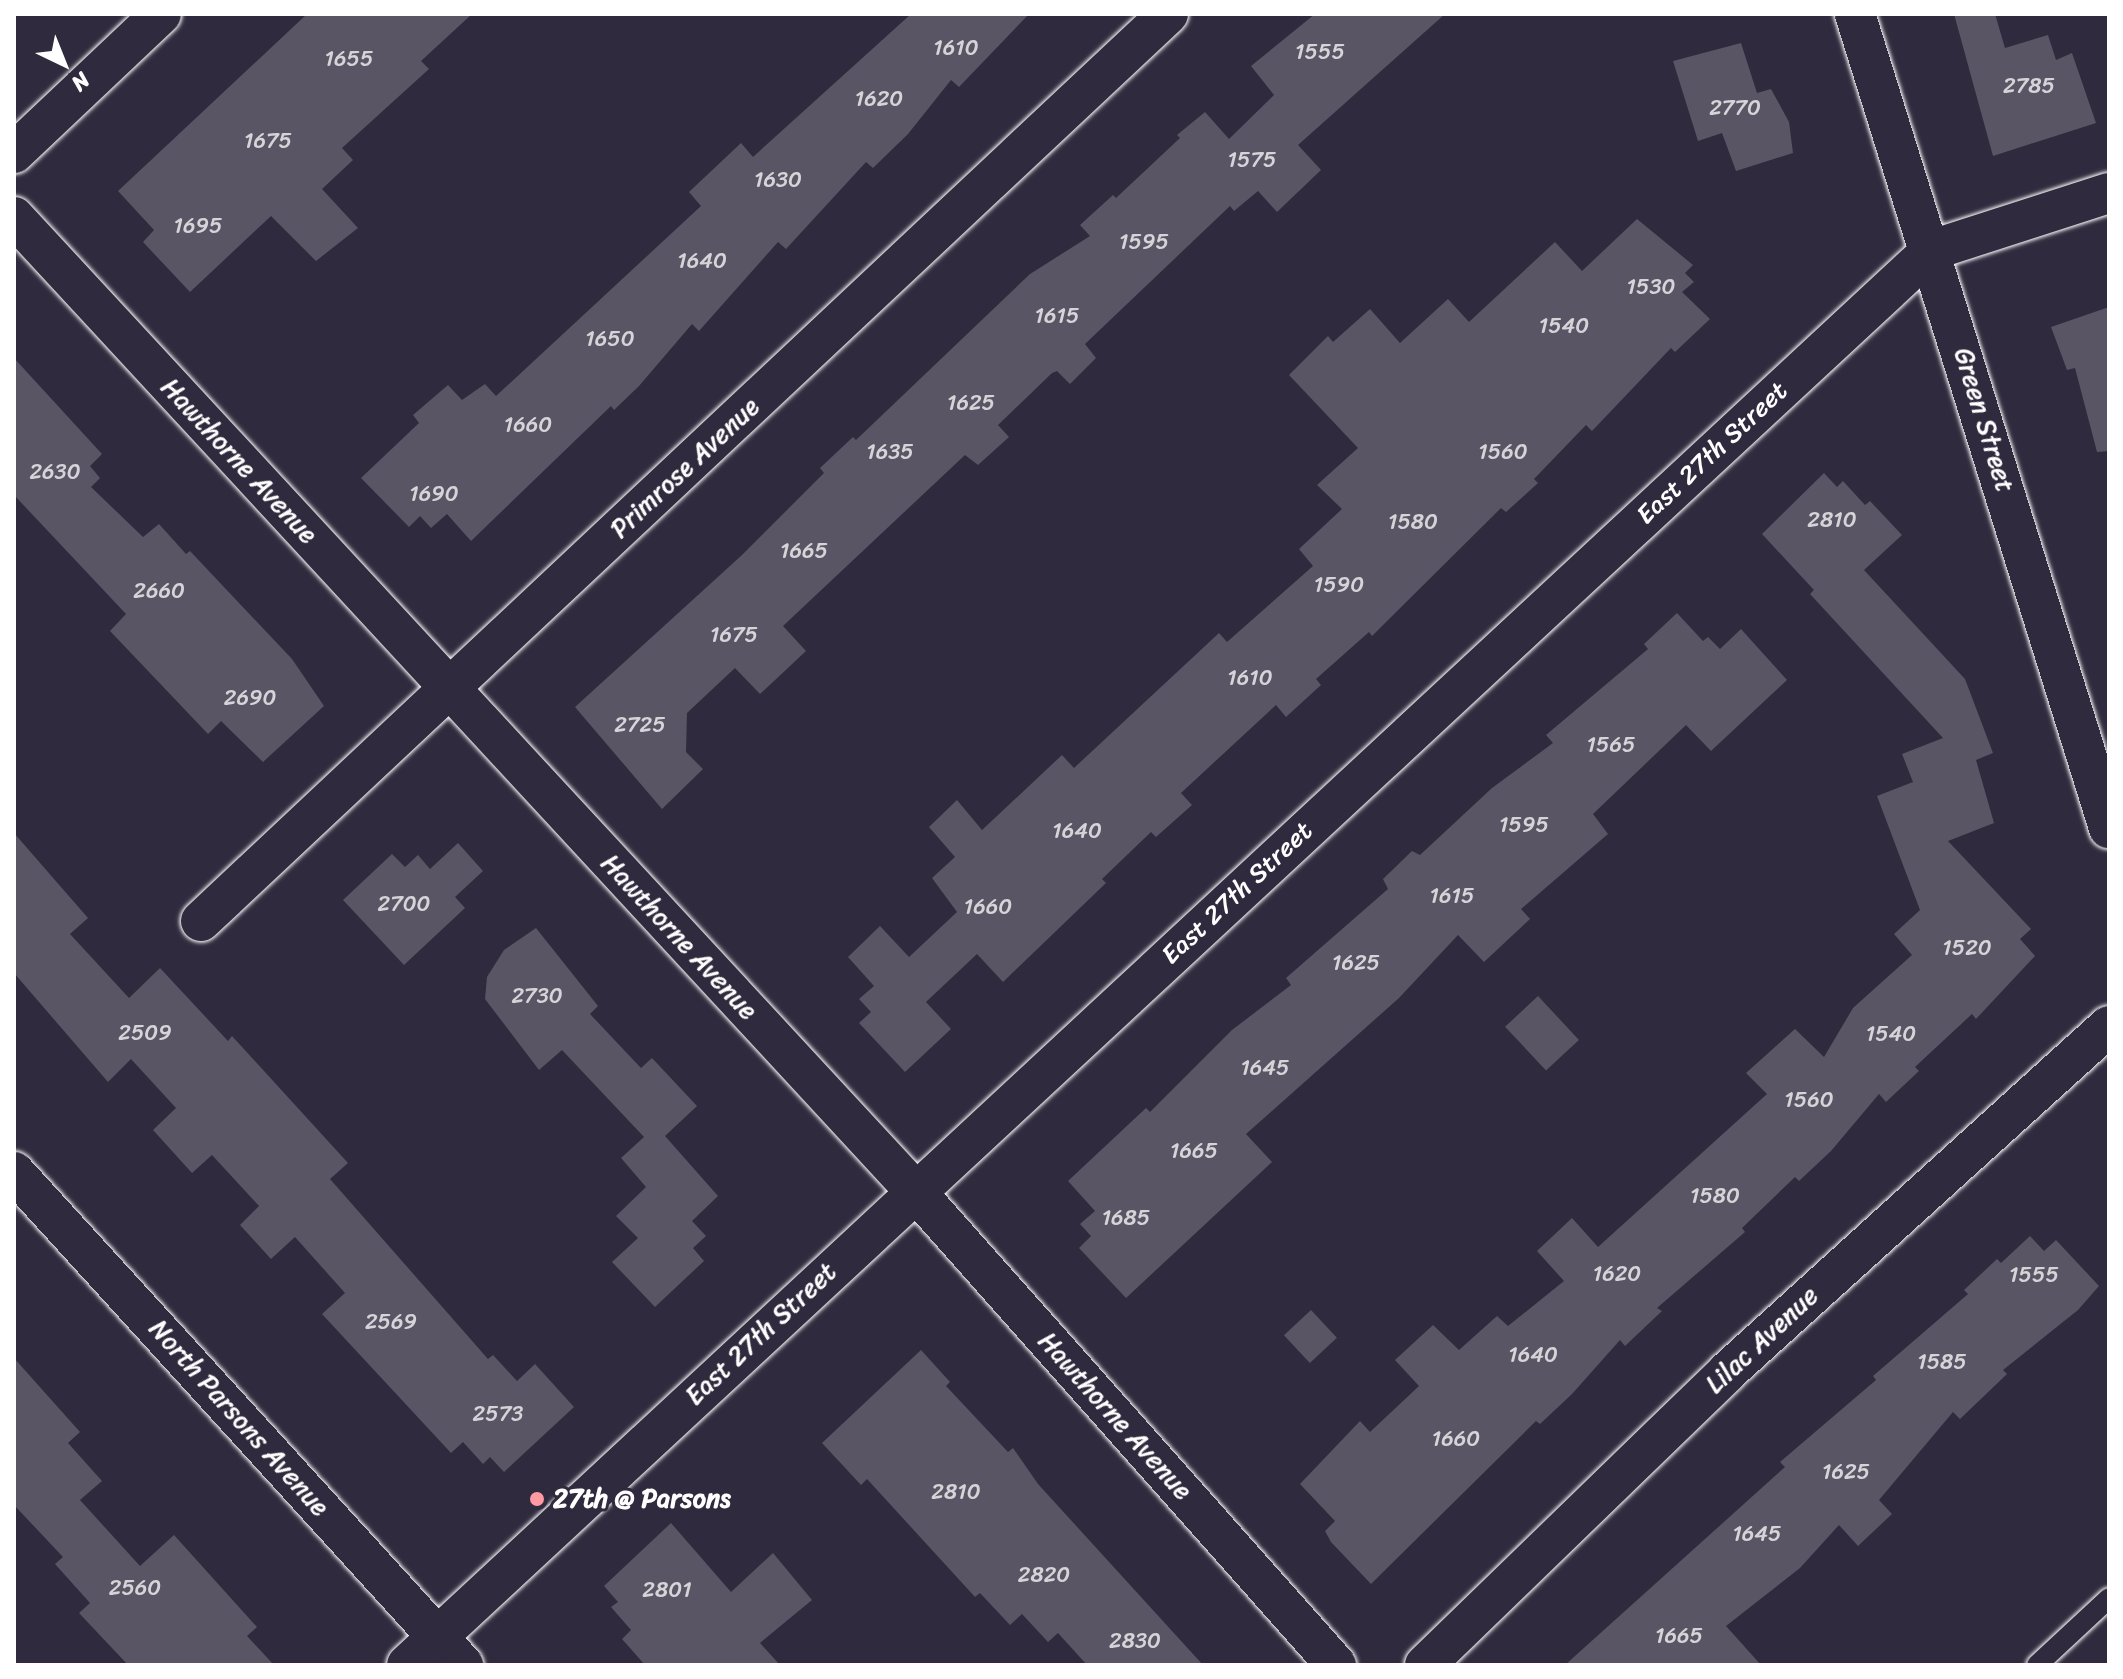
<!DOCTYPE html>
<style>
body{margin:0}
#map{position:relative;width:2123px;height:1679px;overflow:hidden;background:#2f2a3d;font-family:Sriracha,sans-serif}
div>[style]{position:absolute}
.building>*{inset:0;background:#595564;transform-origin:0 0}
.roads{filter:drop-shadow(0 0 2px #fff) drop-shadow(0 0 2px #fff)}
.lane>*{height:20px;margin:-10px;padding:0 10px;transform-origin:10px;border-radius:10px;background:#2f2a3d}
.street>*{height:40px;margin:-20px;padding:0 20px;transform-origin:20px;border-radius:20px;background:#2f2a3d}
.dots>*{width:22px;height:22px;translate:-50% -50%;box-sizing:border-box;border:4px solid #2f2a3d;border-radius:50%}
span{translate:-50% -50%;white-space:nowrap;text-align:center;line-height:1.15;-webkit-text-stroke:6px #2f2a3d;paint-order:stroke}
.number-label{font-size:22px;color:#d6d4d8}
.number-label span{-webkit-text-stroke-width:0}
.street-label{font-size:26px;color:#fff}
.poi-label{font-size:26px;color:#fff;font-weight:700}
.left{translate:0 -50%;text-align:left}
.frame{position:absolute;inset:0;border:16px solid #fff;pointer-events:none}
.north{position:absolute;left:24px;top:24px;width:80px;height:80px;-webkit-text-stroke:6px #2f2a3d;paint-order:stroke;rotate:137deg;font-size:22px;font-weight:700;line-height:32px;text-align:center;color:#fff}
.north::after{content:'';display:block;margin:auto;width:28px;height:36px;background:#fff;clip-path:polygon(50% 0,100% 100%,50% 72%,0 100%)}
</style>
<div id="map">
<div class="building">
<div style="clip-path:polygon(307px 14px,472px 14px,421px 61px,429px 69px,342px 148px,353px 160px,322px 189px,358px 228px,316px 261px,271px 216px,190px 292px,143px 242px,154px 230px,118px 191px)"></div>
<div style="clip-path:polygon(911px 14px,1029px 14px,959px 87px,951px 80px,908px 134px,873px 168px,866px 162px,786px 249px,778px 242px,699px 331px,692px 324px,639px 386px,614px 410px,611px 406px,471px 541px,447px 514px,431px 528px,420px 516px,409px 527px,361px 478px,419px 423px,413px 415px,448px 385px,462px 400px,485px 384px,496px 396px,701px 206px,689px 192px,741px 143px,753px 157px)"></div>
<div style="clip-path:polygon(1315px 14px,1445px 14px,1298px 145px,1321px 170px,1277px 212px,1258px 191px,1234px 211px,1230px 206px,1085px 344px,1096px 358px,1070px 384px,1057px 371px,1052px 373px,998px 425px,1009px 437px,978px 465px,965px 455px,783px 626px,806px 651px,760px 694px,735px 668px,687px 713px,686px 752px,703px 769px,662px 809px,575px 707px,742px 555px,824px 473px,820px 468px,853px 437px,856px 440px,1030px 274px,1090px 236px,1080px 225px,1113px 195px,1116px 198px,1180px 138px,1177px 135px,1205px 112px,1229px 139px,1274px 95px,1251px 66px)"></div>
<div style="clip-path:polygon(1954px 14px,1995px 14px,2005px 48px,2048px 35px,2056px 60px,2072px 53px,2096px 123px,1993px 156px)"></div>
<div style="clip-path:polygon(1741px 43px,1757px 93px,1771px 89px,1789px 122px,1793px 153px,1736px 171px,1722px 133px,1698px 141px,1673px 61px)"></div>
<div style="clip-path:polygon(1637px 219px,1693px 265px,1685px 273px,1694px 282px,1682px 292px,1710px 319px,1675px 352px,1671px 348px,1592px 431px,1586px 425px,1534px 479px,1538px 483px,1506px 512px,1501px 508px,1372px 636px,1369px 632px,1316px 679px,1321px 685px,1286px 717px,1276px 705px,1181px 793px,1192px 805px,1156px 837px,1151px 832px,1102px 879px,1106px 883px,1003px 982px,977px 954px,926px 1002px,951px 1029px,905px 1072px,859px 1023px,871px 1012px,859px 999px,874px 986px,848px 957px,880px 926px,909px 957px,957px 912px,932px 878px,955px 857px,929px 827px,957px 800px,982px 830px,1062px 755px,1074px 768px,1219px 633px,1227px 642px,1313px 566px,1299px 549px,1342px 509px,1317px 485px,1358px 448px,1289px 375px,1328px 336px,1333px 342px,1370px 309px,1400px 343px,1448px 299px,1469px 322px,1555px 242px,1582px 271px)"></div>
<div style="clip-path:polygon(2109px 307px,2109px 451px,2097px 452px,2075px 368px,2067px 370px,2051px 327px)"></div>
<div style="clip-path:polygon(14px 358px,102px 454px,90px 466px,100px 478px,91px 487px,143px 537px,159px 524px,186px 554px,190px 551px,292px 659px,324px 706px,263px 762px,221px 721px,208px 734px,110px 631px,126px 614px,14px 495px)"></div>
<div style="clip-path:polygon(1824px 473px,1837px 487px,1843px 481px,1865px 505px,1870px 501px,1902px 535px,1864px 570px,1965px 679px,1993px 753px,1976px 760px,1994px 823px,1948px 841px,2031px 929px,2020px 939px,2035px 956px,1976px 1019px,1972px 1014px,1915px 1067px,1919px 1071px,1886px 1102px,1879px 1094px,1831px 1151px,1799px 1181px,1795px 1177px,1742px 1228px,1745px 1232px,1657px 1308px,1662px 1311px,1625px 1346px,1620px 1340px,1572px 1394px,1540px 1424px,1536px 1421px,1371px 1584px,1331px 1542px,1325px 1531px,1335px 1521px,1300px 1484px,1360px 1421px,1370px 1432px,1419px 1386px,1395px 1360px,1433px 1325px,1459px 1350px,1497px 1316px,1508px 1326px,1564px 1281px,1537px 1251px,1572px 1218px,1598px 1247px,1767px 1094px,1746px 1073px,1795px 1029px,1824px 1057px,1853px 1008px,1912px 955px,1894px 934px,1920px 910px,1877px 796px,1913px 782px,1902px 754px,1943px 738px,1810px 594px,1814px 590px,1762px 534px)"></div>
<div style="clip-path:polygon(1677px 613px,1703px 641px,1708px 637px,1720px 649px,1741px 629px,1787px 680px,1711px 751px,1686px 725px,1593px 814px,1608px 834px,1521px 909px,1530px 919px,1484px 962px,1458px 935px,1399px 998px,1246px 1134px,1272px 1162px,1126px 1298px,1079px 1248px,1091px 1236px,1080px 1224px,1095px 1211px,1068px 1181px,1146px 1108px,1150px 1112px,1232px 1030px,1291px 985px,1286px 978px,1388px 889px,1383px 879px,1412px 851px,1420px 855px,1492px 788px,1553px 743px,1546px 735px,1648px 649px,1644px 644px)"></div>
<div style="clip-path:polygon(14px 833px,88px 918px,70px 934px,129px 998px,160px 968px,228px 1041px,232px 1036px,348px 1163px,330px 1179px,488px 1359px,493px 1355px,517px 1381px,535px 1364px,574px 1407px,504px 1472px,490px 1457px,483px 1464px,463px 1442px,451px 1453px,322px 1314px,345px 1293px,295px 1237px,271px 1259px,240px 1225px,259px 1206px,212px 1155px,192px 1173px,153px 1130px,176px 1108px,131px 1059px,108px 1082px,14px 973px)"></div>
<div style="clip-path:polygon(458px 843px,483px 871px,455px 897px,465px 908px,404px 965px,343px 900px,392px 854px,405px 867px,418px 855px,430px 869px)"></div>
<div style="clip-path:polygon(536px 928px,598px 1006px,590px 1014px,641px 1068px,652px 1058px,697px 1106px,665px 1136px,718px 1196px,692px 1221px,706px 1236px,693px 1248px,704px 1261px,655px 1307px,612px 1262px,638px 1238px,616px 1216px,646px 1187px,621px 1158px,644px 1137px,562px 1050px,539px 1070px,485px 999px,487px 977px,504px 950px)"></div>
<div style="left:1538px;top:996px;width:60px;height:45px;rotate:47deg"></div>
<div style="clip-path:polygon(2030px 1236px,2044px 1251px,2056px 1240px,2099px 1286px,2078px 1310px,2003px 1370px,2007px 1374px,1960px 1419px,1953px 1412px,1879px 1500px,1892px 1514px,1858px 1546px,1839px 1525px,1800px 1568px,1726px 1626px,1761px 1665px,1565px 1665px,1785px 1467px,1780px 1462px,1876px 1380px,1873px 1376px,1968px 1294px,1964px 1290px,1997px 1259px,2001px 1263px)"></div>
<div style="left:1311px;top:1310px;width:38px;height:37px;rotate:47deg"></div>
<div style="clip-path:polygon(921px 1350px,950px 1382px,946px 1386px,1008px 1452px,1013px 1448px,1038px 1484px,1203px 1665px,1087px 1665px,1058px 1633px,1048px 1642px,1022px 1614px,1010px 1625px,980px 1593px,975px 1597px,867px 1479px,861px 1485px,822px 1443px)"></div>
<div style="clip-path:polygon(14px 1358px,80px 1432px,68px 1443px,102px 1481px,80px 1500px,140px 1566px,174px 1535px,257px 1627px,247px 1636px,274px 1665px,128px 1665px,79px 1613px,90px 1603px,55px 1564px,63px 1557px,14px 1505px)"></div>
<div style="clip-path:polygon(671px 1523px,731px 1592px,773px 1553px,812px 1600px,760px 1643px,780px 1665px,645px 1665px,622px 1639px,631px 1630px,611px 1607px,618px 1602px,604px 1586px)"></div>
</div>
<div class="roads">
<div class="lane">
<div style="left:2037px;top:1665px;width:98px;rotate:-42.9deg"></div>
</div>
<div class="street">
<div style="left:1855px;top:14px;width:853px;rotate:72.67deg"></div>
<div style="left:14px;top:153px;width:202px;rotate:-43.4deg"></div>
<div style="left:14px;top:217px;width:1327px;rotate:47.23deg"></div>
<div style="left:915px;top:1191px;width:634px;rotate:48.39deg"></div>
<div style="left:201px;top:921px;width:1326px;rotate:-43.17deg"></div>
<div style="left:14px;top:1172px;width:667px;rotate:47.67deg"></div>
<div style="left:407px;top:1665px;width:2080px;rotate:-42.86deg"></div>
<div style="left:1932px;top:250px;width:186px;rotate:-17.9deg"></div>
<div style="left:1425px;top:1665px;width:421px;rotate:-44.1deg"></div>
<div style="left:1727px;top:1372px;width:515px;rotate:-42.17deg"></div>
</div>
</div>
<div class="dots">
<div style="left:537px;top:1499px;background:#ff9aa2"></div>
</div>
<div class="number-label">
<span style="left:956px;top:48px">1610</span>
<span style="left:1320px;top:52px">1555</span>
<span style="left:349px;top:59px">1655</span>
<span style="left:2029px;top:86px">2785</span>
<span style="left:879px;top:99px">1620</span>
<span style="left:1735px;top:108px">2770</span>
<span style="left:268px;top:141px">1675</span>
<span style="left:1252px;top:160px">1575</span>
<span style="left:778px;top:180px">1630</span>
<span style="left:198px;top:226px">1695</span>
<span style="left:1144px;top:242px">1595</span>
<span style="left:702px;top:261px">1640</span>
<span style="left:1651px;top:287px">1530</span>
<span style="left:1057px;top:316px">1615</span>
<span style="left:1564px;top:326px">1540</span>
<span style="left:610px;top:339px">1650</span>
<span style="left:971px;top:403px">1625</span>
<span style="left:528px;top:425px">1660</span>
<span style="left:890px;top:452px">1635</span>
<span style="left:1503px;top:452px">1560</span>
<span style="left:55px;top:472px">2630</span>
<span style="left:434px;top:494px">1690</span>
<span style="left:1832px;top:520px">2810</span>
<span style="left:1413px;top:522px">1580</span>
<span style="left:804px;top:551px">1665</span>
<span style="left:1339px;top:585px">1590</span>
<span style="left:159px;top:591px">2660</span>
<span style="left:734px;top:635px">1675</span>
<span style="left:1250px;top:678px">1610</span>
<span style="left:250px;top:698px">2690</span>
<span style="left:640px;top:725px">2725</span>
<span style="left:1611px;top:745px">1565</span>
<span style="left:1524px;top:825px">1595</span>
<span style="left:1077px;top:831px">1640</span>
<span style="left:1452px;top:896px">1615</span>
<span style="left:404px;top:904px">2700</span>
<span style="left:988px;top:907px">1660</span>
<span style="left:1967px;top:948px">1520</span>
<span style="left:1356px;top:963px">1625</span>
<span style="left:537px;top:996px">2730</span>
<span style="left:145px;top:1033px">2509</span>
<span style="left:1891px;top:1034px">1540</span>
<span style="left:1265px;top:1068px">1645</span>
<span style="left:1809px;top:1100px">1560</span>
<span style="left:1194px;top:1151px">1665</span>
<span style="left:1715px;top:1196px">1580</span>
<span style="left:1126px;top:1218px">1685</span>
<span style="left:1617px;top:1274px">1620</span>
<span style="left:2034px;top:1275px">1555</span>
<span style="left:391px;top:1322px">2569</span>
<span style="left:1533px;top:1355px">1640</span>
<span style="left:1942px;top:1362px">1585</span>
<span style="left:498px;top:1414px">2573</span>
<span style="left:1456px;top:1439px">1660</span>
<span style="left:1846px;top:1472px">1625</span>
<span style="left:956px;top:1492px">2810</span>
<span style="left:1757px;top:1534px">1645</span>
<span style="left:1044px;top:1575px">2820</span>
<span style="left:135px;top:1588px">2560</span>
<span style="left:667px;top:1590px">2801</span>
<span style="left:1679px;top:1636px">1665</span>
<span style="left:1135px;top:1641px">2830</span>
</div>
<div class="street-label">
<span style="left:1984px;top:420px;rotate:73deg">Green Street</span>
<span style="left:1712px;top:453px;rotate:-43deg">East 27th Street</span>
<span style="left:239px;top:461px;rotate:47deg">Hawthorne Avenue</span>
<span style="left:685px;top:468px;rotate:-43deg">Primrose Avenue</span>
<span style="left:1237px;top:893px;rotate:-43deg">East 27th Street</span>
<span style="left:679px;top:937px;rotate:47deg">Hawthorne Avenue</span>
<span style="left:761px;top:1334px;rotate:-43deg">East 27th Street</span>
<span style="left:1762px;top:1340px;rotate:-43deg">Lilac Avenue</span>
<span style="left:1115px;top:1416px;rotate:48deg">Hawthorne Avenue</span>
<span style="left:239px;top:1418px;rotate:48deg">North Parsons Avenue</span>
</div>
<div class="poi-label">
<span class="left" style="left:553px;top:1499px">27th @ Parsons</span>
</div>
<div class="frame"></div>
<div class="north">N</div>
</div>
